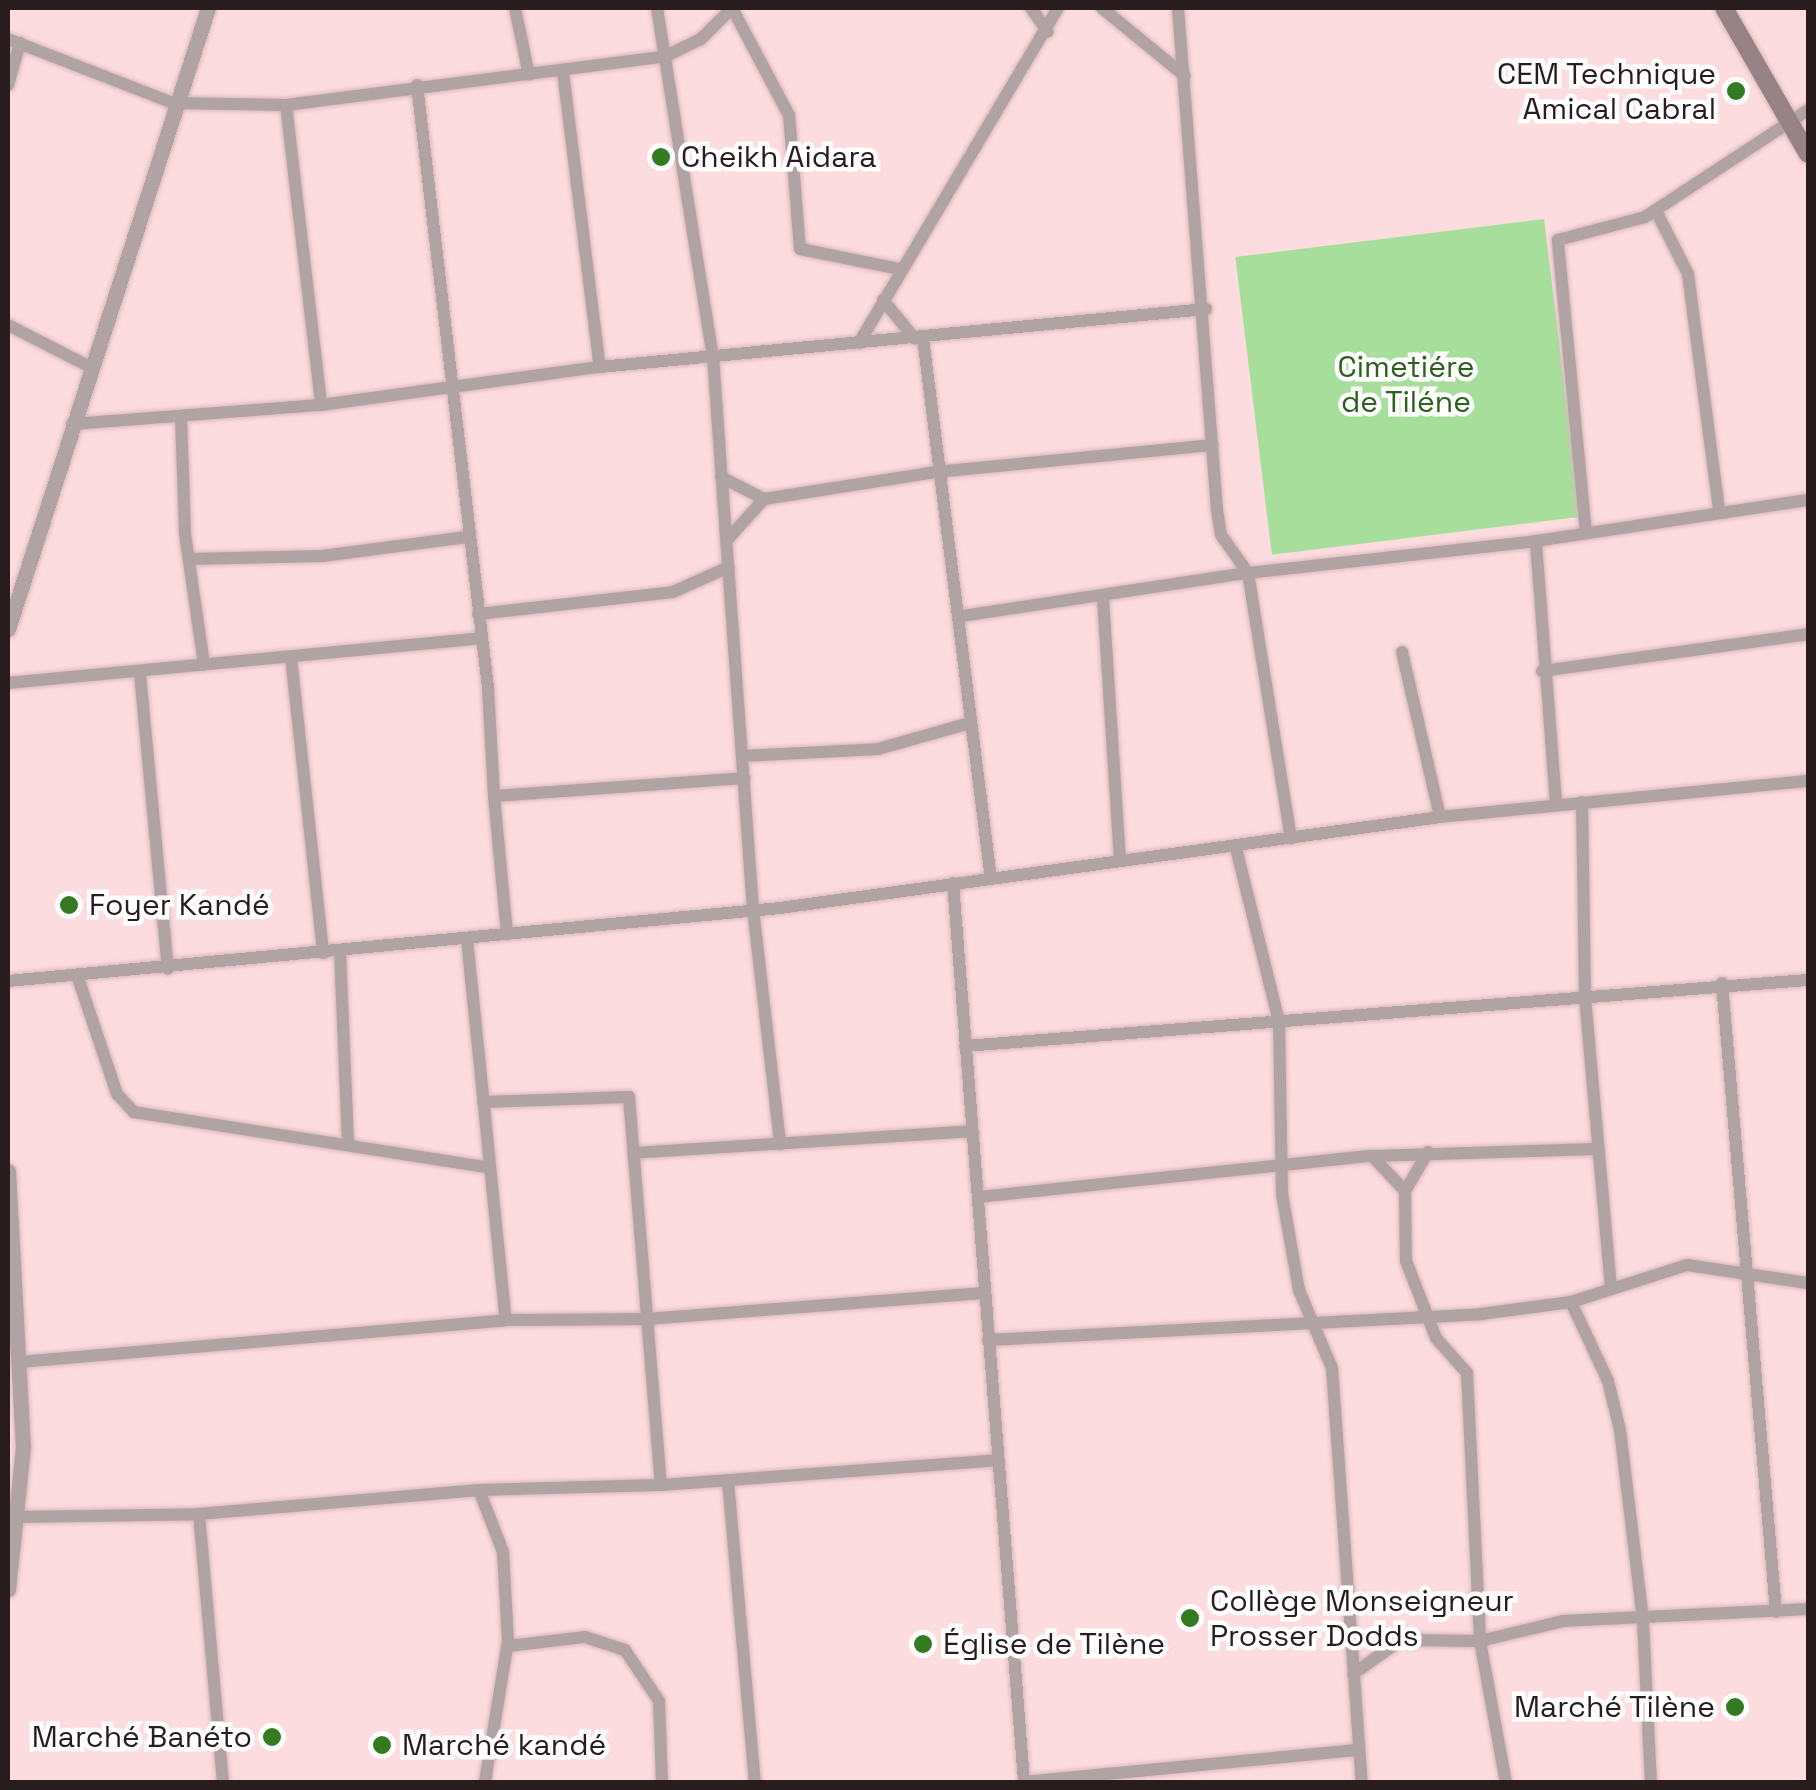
<!DOCTYPE html>
<meta charset="utf-8">
<style>
body{margin:0}
#map{position:relative;width:1816px;height:1790px;overflow:hidden;background:#fddcdf;font-family:"Space Grotesk",sans-serif}
div>[style]{position:absolute}
.green>*{inset:0;background:#a8de9c;transform-origin:0 0}
.roads{filter:drop-shadow(0 0 2px #d7b9bc) drop-shadow(0 0 2px #d7b9bc)}
.minor>*{height:12px;margin:-6px;padding:0 6px;transform-origin:6px;border-radius:6px;background:#b1a3a4}
.tertiary>*{height:15px;margin:-7.5px;padding:0 7.5px;transform-origin:7.5px;border-radius:7.5px;background:#b1a3a4}
.secondary>*{height:18px;margin:-9px;padding:0 9px;transform-origin:9px;border-radius:9px;background:#978385}
.dots>*{width:28px;height:28px;translate:-50% -50%;box-sizing:border-box;border:5px solid #fff;border-radius:50%}
span{translate:-50% -50%;white-space:nowrap;text-align:center;line-height:1.15;-webkit-text-stroke:9px #fff;paint-order:stroke}
.poi-label{font-size:30px;color:#281c1e}
.right{translate:-100% -50%;text-align:right}
.left{translate:0 -50%;text-align:left}
.park-label{font-size:30px;color:#2b611d}
.frame{position:absolute;inset:0;border:10px solid #281c1e;pointer-events:none}
</style>
<div id="map">
<div class="green">
<div style="left:1544px;top:219px;width:300px;height:311px;rotate:83deg"></div>
</div>
<div class="roads">
<div class="minor">
<div style="left:515px;top:8px;width:68px;rotate:78.2deg"></div>
<div style="left:657px;top:8px;width:353px;rotate:80.9deg"></div>
<div style="left:713px;top:357px;width:553px;rotate:85.86deg"></div>
<div style="left:753px;top:909px;width:237px;rotate:83.4deg"></div>
<div style="left:732px;top:8px;width:121px;rotate:62deg"></div>
<div style="left:789px;top:115px;width:134px;rotate:85.3deg"></div>
<div style="left:800px;top:249px;width:101px;rotate:11.4deg"></div>
<div style="left:1031px;top:8px;width:29px;rotate:55deg"></div>
<div style="left:1102px;top:8px;width:107px;rotate:39.3deg"></div>
<div style="left:1178px;top:8px;width:504px;rotate:85.56deg"></div>
<div style="left:1217px;top:510px;width:25px;rotate:81deg"></div>
<div style="left:1221px;top:535px;width:47px;rotate:54.6deg"></div>
<div style="left:1248px;top:573px;width:269px;rotate:80.8deg"></div>
<div style="left:8px;top:39px;width:177px;rotate:21.2deg"></div>
<div style="left:173px;top:103px;width:113px;rotate:1deg"></div>
<div style="left:286px;top:105px;width:383px;rotate:-7.3deg"></div>
<div style="left:666px;top:56px;width:39px;rotate:-26deg"></div>
<div style="left:701px;top:39px;width:44px;rotate:-45deg"></div>
<div style="left:563px;top:72px;width:297px;rotate:82.9deg"></div>
<div style="left:8px;top:85px;width:44px;rotate:-74.1deg"></div>
<div style="left:417px;top:85px;width:607px;rotate:83.28deg"></div>
<div style="left:488px;top:688px;width:108px;rotate:86.8deg"></div>
<div style="left:494px;top:796px;width:251px;rotate:-4.1deg"></div>
<div style="left:286px;top:105px;width:302px;rotate:83.3deg"></div>
<div style="left:1656px;top:211px;width:71px;rotate:63.1deg"></div>
<div style="left:1688px;top:274px;width:238px;rotate:82.5deg"></div>
<div style="left:883px;top:300px;width:50px;rotate:50.6deg"></div>
<div style="left:8px;top:325px;width:90px;rotate:27.1deg"></div>
<div style="left:923px;top:338px;width:545px;rotate:82.84deg"></div>
<div style="left:859px;top:343px;width:390px;rotate:-59.3deg"></div>
<div style="left:181px;top:417px;width:117px;rotate:88deg"></div>
<div style="left:185px;top:534px;width:132px;rotate:81.7deg"></div>
<div style="left:72px;top:424px;width:250px;rotate:-4.4deg"></div>
<div style="left:321px;top:405px;width:282px;rotate:-7.8deg"></div>
<div style="left:600px;top:367px;width:609px;rotate:-5.47deg"></div>
<div style="left:721px;top:477px;width:48px;rotate:27.1deg"></div>
<div style="left:764px;top:499px;width:175px;rotate:-8.9deg"></div>
<div style="left:937px;top:472px;width:277px;rotate:-5.6deg"></div>
<div style="left:1586px;top:533px;width:294px;rotate:-95.5deg"></div>
<div style="left:1558px;top:240px;width:90px;rotate:-14.8deg"></div>
<div style="left:1645px;top:217px;width:195px;rotate:-33.3deg"></div>
<div style="left:727px;top:540px;width:55px;rotate:-47.9deg"></div>
<div style="left:189px;top:559px;width:133px;rotate:-1.3deg"></div>
<div style="left:322px;top:556px;width:146px;rotate:-7.5deg"></div>
<div style="left:1103px;top:598px;width:262px;rotate:86.3deg"></div>
<div style="left:478px;top:614px;width:196px;rotate:-6.4deg"></div>
<div style="left:673px;top:592px;width:61px;rotate:-24.1deg"></div>
<div style="left:962px;top:616px;width:289px;rotate:-8.6deg"></div>
<div style="left:1248px;top:573px;width:290px;rotate:-6.3deg"></div>
<div style="left:1402px;top:652px;width:169px;rotate:77deg"></div>
<div style="left:291px;top:657px;width:298px;rotate:83.8deg"></div>
<div style="left:1542px;top:671px;width:269px;rotate:-7.9deg"></div>
<div style="left:140px;top:674px;width:296px;rotate:84.6deg"></div>
<div style="left:8px;top:683px;width:475px;rotate:-5.4deg"></div>
<div style="left:742px;top:756px;width:136px;rotate:-2.9deg"></div>
<div style="left:878px;top:749px;width:96px;rotate:-15.8deg"></div>
<div style="left:494px;top:796px;width:139px;rotate:84.6deg"></div>
<div style="left:1582px;top:802px;width:195px;rotate:89.1deg"></div>
<div style="left:1585px;top:997px;width:292px;rotate:84.9deg"></div>
<div style="left:1556px;top:803px;width:263px;rotate:-94.4deg"></div>
<div style="left:1536px;top:541px;width:275px;rotate:-8.6deg"></div>
<div style="left:1236px;top:848px;width:179px;rotate:76.1deg"></div>
<div style="left:1279px;top:1022px;width:172px;rotate:89deg"></div>
<div style="left:1282px;top:1194px;width:97px;rotate:80deg"></div>
<div style="left:1299px;top:1290px;width:85px;rotate:67.1deg"></div>
<div style="left:1332px;top:1368px;width:415px;rotate:85.9deg"></div>
<div style="left:953px;top:883px;width:902px;rotate:85.48deg"></div>
<div style="left:467px;top:939px;width:383px;rotate:84.2deg"></div>
<div style="left:340px;top:952px;width:192px;rotate:87.6deg"></div>
<div style="left:78px;top:978px;width:122px;rotate:71.4deg"></div>
<div style="left:117px;top:1094px;width:25px;rotate:47deg"></div>
<div style="left:134px;top:1112px;width:360px;rotate:8.9deg"></div>
<div style="left:8px;top:981px;width:775px;rotate:-5.4deg"></div>
<div style="left:780px;top:908px;width:666px;rotate:-7.85deg"></div>
<div style="left:1440px;top:817px;width:370px;rotate:-5.6deg"></div>
<div style="left:1722px;top:983px;width:631px;rotate:85.09deg"></div>
<div style="left:965px;top:1046px;width:846px;rotate:-4.48deg"></div>
<div style="left:483px;top:1102px;width:146px;rotate:-2deg"></div>
<div style="left:629px;top:1097px;width:389px;rotate:85.3deg"></div>
<div style="left:1428px;top:1152px;width:45px;rotate:120.5deg"></div>
<div style="left:1405px;top:1191px;width:70px;rotate:89.2deg"></div>
<div style="left:1406px;top:1261px;width:83px;rotate:68.7deg"></div>
<div style="left:1436px;top:1338px;width:47px;rotate:48.5deg"></div>
<div style="left:1467px;top:1373px;width:268px;rotate:87.2deg"></div>
<div style="left:1480px;top:1641px;width:143px;rotate:79.6deg"></div>
<div style="left:633px;top:1153px;width:340px;rotate:-3.7deg"></div>
<div style="left:1372px;top:1156px;width:48px;rotate:46.7deg"></div>
<div style="left:979px;top:1197px;width:395px;rotate:-6deg"></div>
<div style="left:1372px;top:1156px;width:225px;rotate:-1.8deg"></div>
<div style="left:1571px;top:1302px;width:87px;rotate:64.9deg"></div>
<div style="left:1608px;top:1381px;width:50px;rotate:76.2deg"></div>
<div style="left:1620px;top:1430px;width:192px;rotate:83.1deg"></div>
<div style="left:1643px;top:1621px;width:161px;rotate:87.2deg"></div>
<div style="left:988px;top:1340px;width:494px;rotate:-3deg"></div>
<div style="left:1481px;top:1314px;width:91px;rotate:-7.6deg"></div>
<div style="left:1571px;top:1302px;width:122px;rotate:-17.7deg"></div>
<div style="left:1687px;top:1265px;width:122px;rotate:8.5deg"></div>
<div style="left:19px;top:1362px;width:489px;rotate:-4.9deg"></div>
<div style="left:506px;top:1320px;width:140px;rotate:-0.4deg"></div>
<div style="left:646px;top:1319px;width:339px;rotate:-4.4deg"></div>
<div style="left:728px;top:1481px;width:302px;rotate:84.9deg"></div>
<div style="left:479px;top:1490px;width:66px;rotate:68.8deg"></div>
<div style="left:503px;top:1552px;width:89px;rotate:86.8deg"></div>
<div style="left:508px;top:1641px;width:143px;rotate:99.3deg"></div>
<div style="left:199px;top:1514px;width:269px;rotate:84.9deg"></div>
<div style="left:18px;top:1517px;width:181px;rotate:-0.9deg"></div>
<div style="left:199px;top:1514px;width:281px;rotate:-4.9deg"></div>
<div style="left:479px;top:1490px;width:182px;rotate:-1.6deg"></div>
<div style="left:661px;top:1485px;width:338px;rotate:-4.2deg"></div>
<div style="left:508px;top:1646px;width:78px;rotate:-6.7deg"></div>
<div style="left:585px;top:1637px;width:42px;rotate:18deg"></div>
<div style="left:625px;top:1650px;width:61px;rotate:56.3deg"></div>
<div style="left:659px;top:1701px;width:81px;rotate:87.9deg"></div>
<div style="left:1353px;top:1674px;width:59px;rotate:-35.3deg"></div>
<div style="left:1401px;top:1640px;width:79px;rotate:0.7deg"></div>
<div style="left:1480px;top:1641px;width:85px;rotate:-13.5deg"></div>
<div style="left:1563px;top:1621px;width:245px;rotate:-2.8deg"></div>
<div style="left:1024px;top:1782px;width:336px;rotate:-5.5deg"></div>
</div>
<div class="tertiary">
<div style="left:8px;top:629px;width:652px;rotate:-72.15deg"></div>
<div style="left:8px;top:1171px;width:276px;rotate:86.9deg"></div>
<div style="left:23px;top:1447px;width:143px;rotate:96deg"></div>
</div>
<div class="secondary">
<div style="left:1724px;top:8px;width:168px;rotate:60.1deg"></div>
</div>
</div>
<div class="dots">
<div style="left:1736px;top:91px;background:#337b20"></div>
<div style="left:661px;top:157px;background:#337b20"></div>
<div style="left:69px;top:905px;background:#337b20"></div>
<div style="left:1190px;top:1618px;background:#337b20"></div>
<div style="left:923px;top:1644px;background:#337b20"></div>
<div style="left:1735px;top:1707px;background:#337b20"></div>
<div style="left:272px;top:1737px;background:#337b20"></div>
<div style="left:382px;top:1745px;background:#337b20"></div>
</div>
<div class="poi-label">
<span class="right" style="left:1716px;top:91px">CEM Technique<br>Amical Cabral</span>
<span class="left" style="left:681px;top:157px">Cheikh Aidara</span>
<span class="left" style="left:89px;top:905px">Foyer Kandé</span>
<span class="left" style="left:1210px;top:1618px">Collège Monseigneur<br>Prosser Dodds</span>
<span class="left" style="left:943px;top:1644px">Église de Tilène</span>
<span class="right" style="left:1715px;top:1707px">Marché Tilène</span>
<span class="right" style="left:252px;top:1737px">Marché Banéto</span>
<span class="left" style="left:402px;top:1745px">Marché kandé</span>
</div>
<div class="park-label">
<span style="left:1406px;top:384px">Cimetiére<br>de Tiléne</span>
</div>
<div class="frame"></div>
</div>
